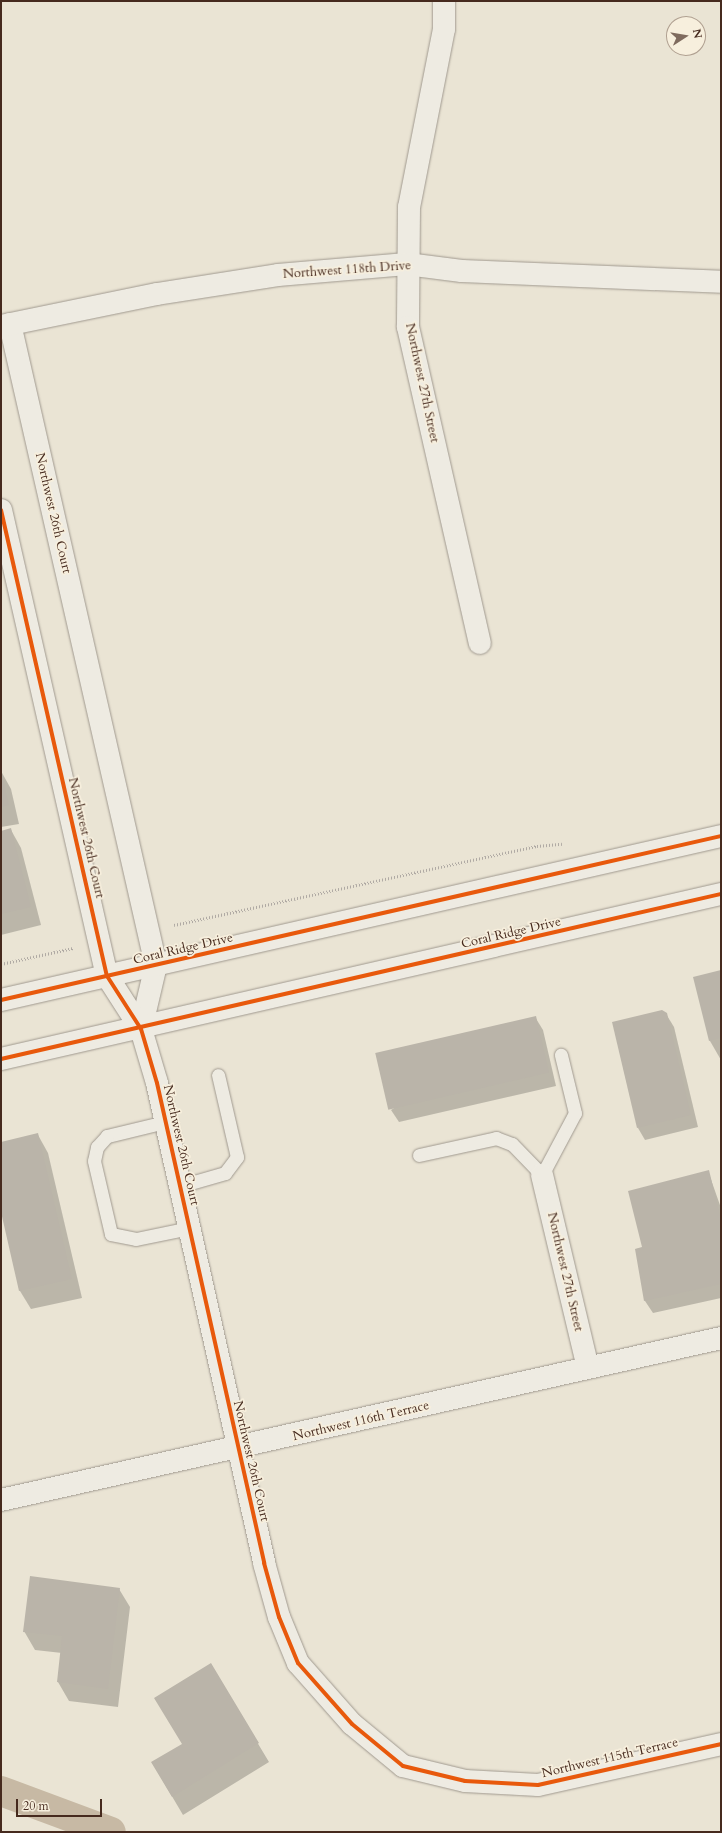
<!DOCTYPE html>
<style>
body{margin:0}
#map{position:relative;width:722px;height:1833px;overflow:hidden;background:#eae4d4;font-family:Cardo,serif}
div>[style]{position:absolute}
.shadow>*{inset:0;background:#0003}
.canal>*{height:30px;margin:-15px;padding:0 15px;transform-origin:15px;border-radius:15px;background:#c7b9a4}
.building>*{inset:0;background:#bab4a9;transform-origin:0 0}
.path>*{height:2.5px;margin-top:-1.25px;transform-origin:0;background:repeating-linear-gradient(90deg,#b0aaa4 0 1px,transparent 0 3px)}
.roads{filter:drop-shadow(0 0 1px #a0998f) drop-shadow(0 0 1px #a0998f)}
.lane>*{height:13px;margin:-6.5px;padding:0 6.5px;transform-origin:6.5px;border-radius:6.5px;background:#eeebe2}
.street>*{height:22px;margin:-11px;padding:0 11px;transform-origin:11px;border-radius:11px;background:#eeebe2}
.secondary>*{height:22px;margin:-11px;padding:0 11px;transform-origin:11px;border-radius:11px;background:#eeebe2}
.cycleway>*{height:4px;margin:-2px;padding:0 2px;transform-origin:2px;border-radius:2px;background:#e8590c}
span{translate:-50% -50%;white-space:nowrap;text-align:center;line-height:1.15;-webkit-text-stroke:3.5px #f7efdd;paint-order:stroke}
.street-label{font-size:13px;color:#462a1e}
.frame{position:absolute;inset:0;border:2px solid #462a1e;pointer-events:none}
.north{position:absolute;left:666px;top:16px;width:40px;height:40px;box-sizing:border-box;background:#f7efdd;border:1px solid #b0a091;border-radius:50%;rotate:78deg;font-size:11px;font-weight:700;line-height:16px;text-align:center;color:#462a1e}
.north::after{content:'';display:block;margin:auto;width:14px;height:18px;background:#7f6b5e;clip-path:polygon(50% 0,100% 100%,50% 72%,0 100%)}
.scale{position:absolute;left:16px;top:1799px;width:86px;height:18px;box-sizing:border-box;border:2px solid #462a1e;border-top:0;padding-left:5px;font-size:12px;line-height:14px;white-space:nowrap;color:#462a1e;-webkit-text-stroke:3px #f7efdd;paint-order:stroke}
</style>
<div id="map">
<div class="shadow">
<div style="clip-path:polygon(1px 771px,11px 789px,19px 824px,1px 827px)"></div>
<div style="clip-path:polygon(11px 830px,21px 848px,41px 925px,1px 935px,1px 832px)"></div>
<div style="clip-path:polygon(721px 971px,721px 1060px,710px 1041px)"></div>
<div style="clip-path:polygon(666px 1014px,674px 1027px,698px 1127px,645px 1140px,638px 1128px)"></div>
<div style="clip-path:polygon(535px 1017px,543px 1030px,556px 1086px,399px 1122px,391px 1110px)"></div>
<div style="clip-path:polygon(38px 1135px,48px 1153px,82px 1298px,31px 1309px,20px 1291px,1px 1208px,1px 1143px)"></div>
<div style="clip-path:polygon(708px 1171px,721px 1208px,721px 1298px,653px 1313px,645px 1301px,636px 1249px,643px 1248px)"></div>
<div style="clip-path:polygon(119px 1589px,130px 1607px,118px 1707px,69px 1701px,58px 1682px,62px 1653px,35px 1650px,24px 1631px)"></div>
<div style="clip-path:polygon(211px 1665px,269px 1762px,183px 1815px,163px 1781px,183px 1745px)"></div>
</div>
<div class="canal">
<div style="left:1px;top:1791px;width:117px;rotate:20.4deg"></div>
</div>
<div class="building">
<div style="clip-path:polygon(1px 771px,9px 805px,1px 807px)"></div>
<div style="clip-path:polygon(11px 828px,31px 907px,1px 914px,1px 831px)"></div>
<div style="clip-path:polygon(721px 970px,721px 1038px,709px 1041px,693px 977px)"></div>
<div style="clip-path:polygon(662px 1010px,667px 1013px,691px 1115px,637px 1128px,612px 1022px)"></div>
<div style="left:536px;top:1016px;width:58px;height:165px;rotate:77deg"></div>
<div style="clip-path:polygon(38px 1133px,72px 1279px,19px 1291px,1px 1212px,1px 1142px)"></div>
<div style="clip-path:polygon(709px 1170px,721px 1220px,721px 1284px,644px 1301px,635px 1249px,642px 1247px,628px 1191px)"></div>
<div style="clip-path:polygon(30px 1576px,120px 1588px,108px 1689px,57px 1682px,62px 1636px,23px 1632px)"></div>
<div style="clip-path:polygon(211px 1663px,259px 1743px,172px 1797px,151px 1762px,182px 1744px,154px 1698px)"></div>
</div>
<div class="path">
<div style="left:174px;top:925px;width:371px;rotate:-12.3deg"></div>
<div style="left:537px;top:846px;width:25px;rotate:-5deg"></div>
<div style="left:1px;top:964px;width:74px;rotate:-12.5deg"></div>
</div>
<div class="roads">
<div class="lane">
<div style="left:165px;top:1122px;width:60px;rotate:166.4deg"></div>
<div style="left:107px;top:1136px;width:15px;rotate:132deg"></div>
<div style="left:97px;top:1147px;width:14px;rotate:102deg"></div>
<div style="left:94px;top:1161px;width:75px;rotate:76.9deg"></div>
<div style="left:111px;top:1234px;width:25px;rotate:11deg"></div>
<div style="left:136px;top:1239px;width:54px;rotate:-11.7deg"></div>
<div style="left:419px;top:1155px;width:79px;rotate:-12.4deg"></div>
<div style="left:496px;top:1138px;width:17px;rotate:21deg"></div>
<div style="left:512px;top:1144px;width:43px;rotate:45.9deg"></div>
<div style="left:542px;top:1175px;width:70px;rotate:-62deg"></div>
<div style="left:575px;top:1113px;width:60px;rotate:-103.6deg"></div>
<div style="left:180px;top:1186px;width:47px;rotate:-16.1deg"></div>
<div style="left:225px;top:1173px;width:20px;rotate:-53deg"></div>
<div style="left:237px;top:1157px;width:84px;rotate:-103deg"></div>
</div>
<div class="street">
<div style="left:444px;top:1px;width:28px;rotate:90deg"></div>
<div style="left:444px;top:29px;width:181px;rotate:101.1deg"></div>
<div style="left:409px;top:207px;width:120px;rotate:90.5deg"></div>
<div style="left:408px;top:327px;width:324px;rotate:77.2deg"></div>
<div style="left:10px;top:324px;width:657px;rotate:77.17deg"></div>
<div style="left:156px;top:965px;width:66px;rotate:103.2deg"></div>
<div style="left:1px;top:326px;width:159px;rotate:-11.6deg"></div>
<div style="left:157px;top:294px;width:122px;rotate:-8.9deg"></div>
<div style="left:278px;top:275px;width:129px;rotate:-4.9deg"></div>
<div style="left:407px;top:264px;width:55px;rotate:7.3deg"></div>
<div style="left:462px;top:271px;width:259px;rotate:2.4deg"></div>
<div style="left:1px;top:510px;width:478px;rotate:77.2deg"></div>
<div style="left:107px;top:976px;width:63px;rotate:57.3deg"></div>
<div style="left:141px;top:1029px;width:56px;rotate:73.5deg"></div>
<div style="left:157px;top:1083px;width:492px;rotate:77.4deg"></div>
<div style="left:264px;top:1563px;width:56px;rotate:74.5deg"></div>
<div style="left:279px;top:1617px;width:50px;rotate:67.6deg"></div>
<div style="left:298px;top:1663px;width:81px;rotate:48.5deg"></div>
<div style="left:352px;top:1724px;width:66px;rotate:39.5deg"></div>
<div style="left:403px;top:1766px;width:64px;rotate:13.6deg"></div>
<div style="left:465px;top:1781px;width:73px;rotate:3.1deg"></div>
<div style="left:538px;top:1785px;width:188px;rotate:-12.6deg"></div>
<div style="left:542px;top:1175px;width:198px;rotate:76.6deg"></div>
<div style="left:1px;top:1500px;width:738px;rotate:-12.68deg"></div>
</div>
<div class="secondary">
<div style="left:1px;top:1000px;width:738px;rotate:-12.83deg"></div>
<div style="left:1px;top:1059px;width:739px;rotate:-12.91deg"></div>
</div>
</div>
<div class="cycleway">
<div style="left:1px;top:510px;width:478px;rotate:77.2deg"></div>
<div style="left:107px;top:976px;width:63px;rotate:57.3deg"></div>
<div style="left:141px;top:1029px;width:56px;rotate:73.5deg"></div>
<div style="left:157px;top:1083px;width:492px;rotate:77.4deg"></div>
<div style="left:264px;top:1563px;width:56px;rotate:74.5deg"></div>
<div style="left:279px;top:1617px;width:50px;rotate:67.6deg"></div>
<div style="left:298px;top:1663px;width:81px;rotate:48.5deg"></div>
<div style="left:352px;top:1724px;width:66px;rotate:39.5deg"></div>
<div style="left:403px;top:1766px;width:64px;rotate:13.6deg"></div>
<div style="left:465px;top:1781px;width:73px;rotate:3.1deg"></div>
<div style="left:538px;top:1785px;width:188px;rotate:-12.6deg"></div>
<div style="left:1px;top:1000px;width:738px;rotate:-12.83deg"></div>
<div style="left:1px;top:1059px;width:739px;rotate:-12.91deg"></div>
</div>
<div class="street-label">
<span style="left:347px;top:270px;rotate:-4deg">Northwest 118th Drive</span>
<span style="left:422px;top:383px;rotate:78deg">Northwest 27th Street</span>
<span style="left:53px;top:513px;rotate:77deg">Northwest 26th Court</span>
<span style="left:86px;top:838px;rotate:77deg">Northwest 26th Court</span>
<span style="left:511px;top:933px;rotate:-13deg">Coral Ridge Drive</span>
<span style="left:183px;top:949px;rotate:-13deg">Coral Ridge Drive</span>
<span style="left:181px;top:1145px;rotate:77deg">Northwest 26th Court</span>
<span style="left:565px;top:1272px;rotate:77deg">Northwest 27th Street</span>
<span style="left:361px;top:1421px;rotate:-13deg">Northwest 116th Terrace</span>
<span style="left:251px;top:1461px;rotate:77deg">Northwest 26th Court</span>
<span style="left:610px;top:1758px;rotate:-13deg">Northwest 115th Terrace</span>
</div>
<div class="frame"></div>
<div class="north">N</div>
<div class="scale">20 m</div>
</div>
